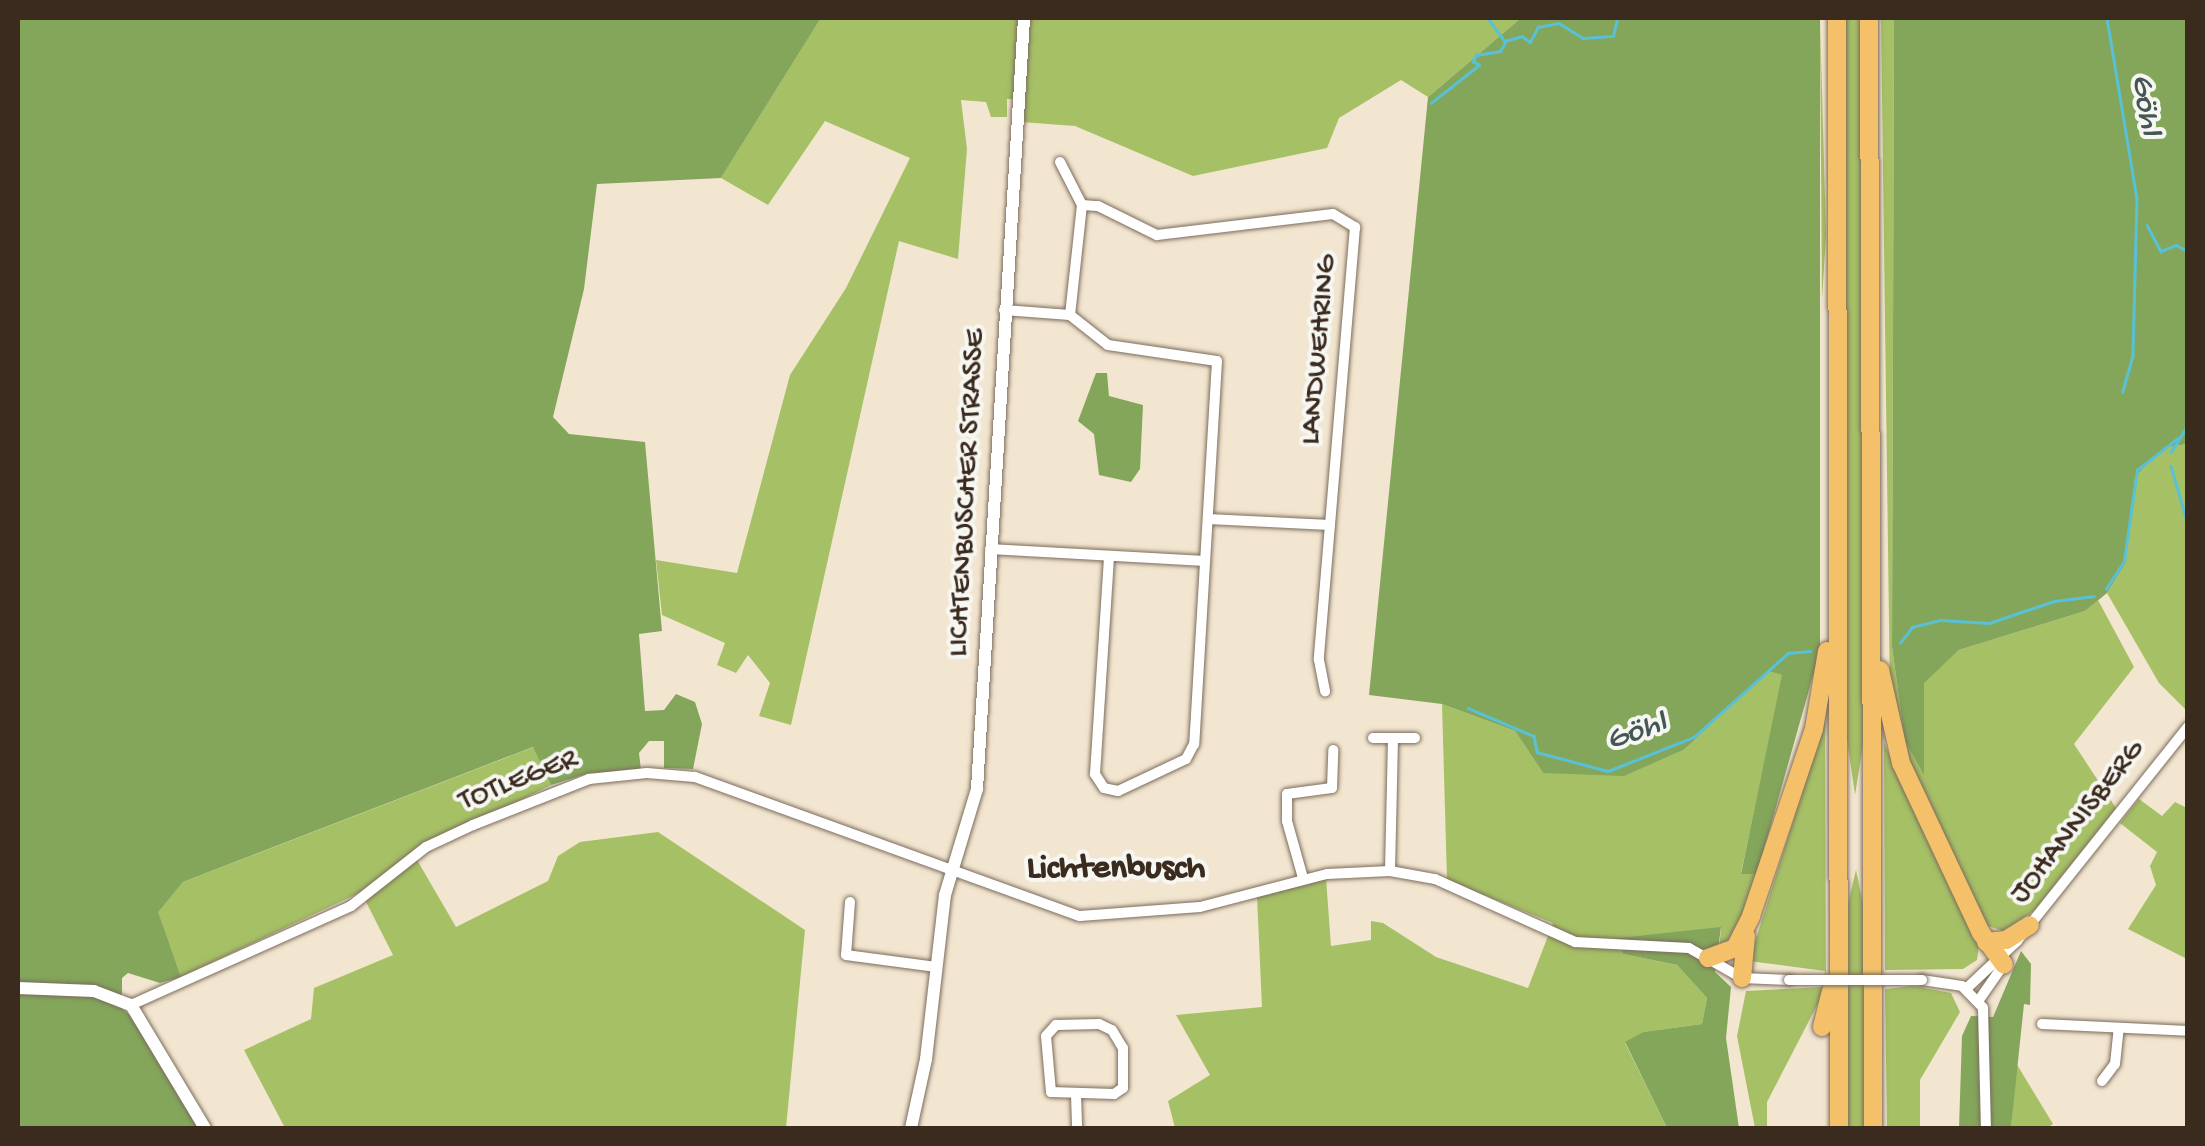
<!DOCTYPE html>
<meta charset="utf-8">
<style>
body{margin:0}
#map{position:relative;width:2205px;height:1146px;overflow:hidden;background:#f3e6d0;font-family:"Gochi Hand",sans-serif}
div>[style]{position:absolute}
.green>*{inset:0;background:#a6c066}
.forest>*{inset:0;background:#84a65b}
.stream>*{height:2.5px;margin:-1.25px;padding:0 1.25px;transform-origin:1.25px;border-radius:1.25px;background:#59c1d6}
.roads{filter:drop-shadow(0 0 2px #7b6c5c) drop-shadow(0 0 2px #7b6c5c)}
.minor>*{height:10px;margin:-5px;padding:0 5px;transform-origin:5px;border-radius:5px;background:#fff}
.tertiary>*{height:12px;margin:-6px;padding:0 6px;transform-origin:6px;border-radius:6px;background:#fff}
.motorway>*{height:18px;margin:-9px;padding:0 9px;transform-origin:9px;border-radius:9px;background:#f4c16a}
.bridges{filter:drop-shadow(0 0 2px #7b6c5c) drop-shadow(0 0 2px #7b6c5c)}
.minor-bridge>*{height:10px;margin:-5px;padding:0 5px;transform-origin:5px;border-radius:5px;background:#fff}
span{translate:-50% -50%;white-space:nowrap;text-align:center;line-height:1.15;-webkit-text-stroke:8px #f6f6f2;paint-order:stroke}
.street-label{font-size:30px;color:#3b2a1e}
.water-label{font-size:32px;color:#445755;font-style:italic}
.quarter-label{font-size:35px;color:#3b2a1e;font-weight:700}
.frame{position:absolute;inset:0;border:20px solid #3b2a1e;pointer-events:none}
</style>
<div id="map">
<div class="green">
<div style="clip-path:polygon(821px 18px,1521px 18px,1428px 97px,1401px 80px,1339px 118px,1327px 148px,1193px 176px,1075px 126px,1021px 122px,1022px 99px,1007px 99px,1007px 117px,991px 117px,986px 102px,961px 100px,967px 149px,958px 259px,899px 241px,791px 725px,759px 716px,770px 683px,748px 655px,736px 673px,717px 665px,725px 643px,662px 615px,656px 560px,737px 573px,790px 375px,846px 288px,910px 158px,825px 121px,768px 205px,721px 178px)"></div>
<div style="clip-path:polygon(1820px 18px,1826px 235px,1822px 299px)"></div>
<div style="clip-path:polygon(1842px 18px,1863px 18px,1864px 739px,1855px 795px,1845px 725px)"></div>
<div style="clip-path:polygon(1881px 18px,1894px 18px,1892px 647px,1905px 741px,1924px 774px,1923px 683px,1959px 650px,2085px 611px,2098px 600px,2134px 667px,2074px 744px,2116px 808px,2035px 910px,2003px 931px,1985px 925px,1913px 776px,1890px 699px)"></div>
<div style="clip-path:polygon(2187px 444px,2187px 711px,2159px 683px,2107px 593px,2126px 563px,2135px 477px,2164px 448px)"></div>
<div style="clip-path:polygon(1768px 671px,1783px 675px,1741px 873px,1757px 874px,1739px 933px,1719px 950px,1721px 928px,1617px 938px,1623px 954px,1677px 965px,1707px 998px,1702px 1024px,1643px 1032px,1625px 1043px,1667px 1128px,1175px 1128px,1168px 1101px,1210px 1075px,1176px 1015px,1262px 1007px,1257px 897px,1326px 878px,1331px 946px,1371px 940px,1371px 921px,1383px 923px,1436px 957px,1528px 988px,1553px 923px,1447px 880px,1442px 704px,1515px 731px,1543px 773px,1685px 749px)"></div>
<div style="clip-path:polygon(1825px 720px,1826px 988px,1767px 1102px,1767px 1128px,1755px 1128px,1737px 1036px,1746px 991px,1824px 987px,1825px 971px,1749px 961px)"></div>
<div style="clip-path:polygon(1884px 743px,1979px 945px,1977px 960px,1963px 969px,1885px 970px)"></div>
<div style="clip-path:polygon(534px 747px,551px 785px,413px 853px,456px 927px,548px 881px,558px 856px,580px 842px,658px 832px,805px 930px,786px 1128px,285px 1128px,244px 1050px,311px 1019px,314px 988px,393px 955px,361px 892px,181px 977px,157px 912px,183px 882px)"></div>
<div style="clip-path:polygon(2139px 799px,2162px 816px,2175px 802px,2187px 808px,2187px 959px,2128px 929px,2156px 885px,2150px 866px,2157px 852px,2120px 823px)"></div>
<div style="clip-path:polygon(1856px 870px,1867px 923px,1866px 1128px,1845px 1128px,1846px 912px)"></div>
<div style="clip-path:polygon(1913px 986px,1951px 993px,1960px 1012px,1920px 1080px,1920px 1128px,1887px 1128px,1885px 989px)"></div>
<div style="clip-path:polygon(2016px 1063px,2053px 1124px,2047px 1128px,2011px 1128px)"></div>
</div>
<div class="forest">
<div style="clip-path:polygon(18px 18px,821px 18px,721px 178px,597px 184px,584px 289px,553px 417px,569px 434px,645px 442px,662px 631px,639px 634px,645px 711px,664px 710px,676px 694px,695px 702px,702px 724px,693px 769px,664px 768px,664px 741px,649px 741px,639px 753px,641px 770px,589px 773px,551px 785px,533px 747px,183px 882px,158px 912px,181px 977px,160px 983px,128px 973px,122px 978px,122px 1009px,141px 1024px,199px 1128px,18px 1128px)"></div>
<div style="clip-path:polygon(1521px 18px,1820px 18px,1820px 651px,1757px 874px,1741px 874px,1782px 675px,1768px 671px,1685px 749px,1624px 776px,1543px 773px,1515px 731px,1442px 704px,1369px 695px,1428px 97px)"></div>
<div style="clip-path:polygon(1894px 18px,2188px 18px,2187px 444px,2164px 448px,2135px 477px,2126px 563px,2107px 593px,2085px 611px,1959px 650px,1924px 683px,1924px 775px,1905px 741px,1892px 647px)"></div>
<div style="clip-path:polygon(1096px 373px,1107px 373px,1109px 396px,1143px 405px,1140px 469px,1131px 482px,1099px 475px,1094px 434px,1078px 421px)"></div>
<div style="clip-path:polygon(1721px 927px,1715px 972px,1731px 987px,1726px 1038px,1739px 1128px,1667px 1128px,1625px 1042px,1643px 1032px,1702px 1024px,1707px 998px,1677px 965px,1623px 954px,1617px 938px)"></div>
<div style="clip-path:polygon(2021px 951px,2031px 964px,2030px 1005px,2024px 1004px,2011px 1128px,1959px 1128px,1962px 1036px,1971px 1016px,1993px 1017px)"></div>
</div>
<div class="stream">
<div style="left:1488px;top:18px;width:29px;rotate:54deg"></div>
<div style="left:1505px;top:41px;width:18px;rotate:-16deg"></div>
<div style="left:1522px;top:36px;width:10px;rotate:37deg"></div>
<div style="left:1530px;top:42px;width:17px;rotate:-62deg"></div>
<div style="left:1538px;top:27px;width:21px;rotate:-11deg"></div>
<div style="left:1559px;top:23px;width:28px;rotate:32deg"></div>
<div style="left:1583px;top:38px;width:30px;rotate:-4deg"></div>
<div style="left:1613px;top:36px;width:18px;rotate:-77deg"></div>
<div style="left:2107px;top:18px;width:183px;rotate:80.6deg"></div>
<div style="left:2137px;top:199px;width:157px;rotate:91.5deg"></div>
<div style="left:2133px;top:356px;width:37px;rotate:106deg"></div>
<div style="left:1431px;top:103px;width:61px;rotate:-38.4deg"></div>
<div style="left:1479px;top:65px;width:7px;rotate:-153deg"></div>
<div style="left:1473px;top:62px;width:8px;rotate:-67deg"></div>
<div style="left:1476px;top:55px;width:24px;rotate:-9deg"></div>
<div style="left:1500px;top:51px;width:9px;rotate:-58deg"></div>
<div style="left:2147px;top:225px;width:30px;rotate:62deg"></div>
<div style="left:2161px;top:251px;width:16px;rotate:-22deg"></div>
<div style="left:2176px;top:245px;width:13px;rotate:27deg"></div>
<div style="left:2171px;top:452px;width:32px;rotate:-58deg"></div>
<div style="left:2171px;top:466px;width:60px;rotate:73.7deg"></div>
<div style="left:2106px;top:589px;width:33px;rotate:-57deg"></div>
<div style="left:2124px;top:561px;width:92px;rotate:-81.9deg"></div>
<div style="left:2137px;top:470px;width:52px;rotate:-38deg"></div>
<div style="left:1900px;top:643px;width:20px;rotate:-53deg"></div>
<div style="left:1912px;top:627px;width:30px;rotate:-14deg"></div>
<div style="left:1941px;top:620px;width:48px;rotate:3.6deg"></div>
<div style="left:1989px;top:623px;width:69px;rotate:-18.7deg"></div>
<div style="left:2054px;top:601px;width:40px;rotate:-7.1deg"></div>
<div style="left:1468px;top:708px;width:72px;rotate:23deg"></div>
<div style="left:1534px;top:736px;width:16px;rotate:79deg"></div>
<div style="left:1537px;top:752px;width:73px;rotate:15deg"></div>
<div style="left:1608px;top:771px;width:92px;rotate:-21.6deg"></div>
<div style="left:1694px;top:737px;width:126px;rotate:-41.8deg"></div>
<div style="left:1788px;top:653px;width:22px;rotate:-5deg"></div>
</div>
<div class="roads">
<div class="minor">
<div style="left:1060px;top:162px;width:48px;rotate:62.9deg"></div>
<div style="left:1082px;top:205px;width:111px;rotate:96.2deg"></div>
<div style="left:1082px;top:205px;width:16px;rotate:4deg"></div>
<div style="left:1098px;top:206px;width:66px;rotate:26.2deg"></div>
<div style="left:1157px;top:235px;width:177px;rotate:-6.8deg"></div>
<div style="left:1333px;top:214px;width:26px;rotate:31deg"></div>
<div style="left:1355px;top:227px;width:434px;rotate:94.8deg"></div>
<div style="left:1319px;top:660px;width:32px;rotate:79deg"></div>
<div style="left:1004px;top:310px;width:66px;rotate:4.3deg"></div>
<div style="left:1070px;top:315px;width:48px;rotate:38.3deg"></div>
<div style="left:1108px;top:345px;width:110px;rotate:8.4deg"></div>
<div style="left:1217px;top:361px;width:384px;rotate:93.4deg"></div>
<div style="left:1194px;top:744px;width:17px;rotate:118deg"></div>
<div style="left:1186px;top:759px;width:75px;rotate:154.8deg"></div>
<div style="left:1118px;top:791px;width:14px;rotate:-168deg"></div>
<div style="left:1104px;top:788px;width:17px;rotate:-123deg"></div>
<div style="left:1095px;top:774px;width:217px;rotate:-86.3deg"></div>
<div style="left:1208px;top:519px;width:122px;rotate:2.8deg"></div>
<div style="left:990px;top:549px;width:215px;rotate:3.2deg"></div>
<div style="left:1373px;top:738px;width:42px"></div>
<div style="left:1390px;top:871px;width:133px;rotate:-88.7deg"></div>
<div style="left:1303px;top:878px;width:59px;rotate:-105.7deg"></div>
<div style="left:1287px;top:821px;width:27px;rotate:-90deg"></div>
<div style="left:1287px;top:794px;width:45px;rotate:-7.6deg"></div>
<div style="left:1332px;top:788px;width:38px;rotate:-88deg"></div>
<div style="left:850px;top:902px;width:53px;rotate:94.3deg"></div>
<div style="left:846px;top:955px;width:91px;rotate:7.6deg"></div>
<div style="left:1922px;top:980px;width:40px;rotate:8.5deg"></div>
<div style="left:1962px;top:986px;width:30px;rotate:46deg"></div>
<div style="left:1983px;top:1008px;width:120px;rotate:88.6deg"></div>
<div style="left:1967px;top:988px;width:69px;rotate:-43.2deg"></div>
<div style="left:2017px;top:941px;width:274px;rotate:-51.4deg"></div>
<div style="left:1979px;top:1000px;width:44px;rotate:-55.2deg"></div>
<div style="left:131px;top:1005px;width:241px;rotate:-24.2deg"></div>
<div style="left:351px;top:906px;width:95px;rotate:-38.2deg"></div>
<div style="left:426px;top:847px;width:52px;rotate:-25.1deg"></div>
<div style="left:473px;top:825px;width:125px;rotate:-21.6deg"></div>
<div style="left:589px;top:779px;width:58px;rotate:-5.9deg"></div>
<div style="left:647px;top:773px;width:48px;rotate:4.8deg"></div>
<div style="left:695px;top:777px;width:409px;rotate:19.9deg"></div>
<div style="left:1080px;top:916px;width:120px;rotate:-4.3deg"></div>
<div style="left:1200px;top:907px;width:131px;rotate:-14.6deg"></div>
<div style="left:1327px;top:874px;width:63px;rotate:-2.7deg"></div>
<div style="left:1390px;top:871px;width:46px;rotate:10.1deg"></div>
<div style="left:1435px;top:879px;width:154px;rotate:24.2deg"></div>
<div style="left:1575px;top:942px;width:114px;rotate:3deg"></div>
<div style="left:1689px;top:948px;width:61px;rotate:29.5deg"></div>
<div style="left:1742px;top:978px;width:47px;rotate:2.4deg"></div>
<div style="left:2042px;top:1024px;width:146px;rotate:2.7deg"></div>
<div style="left:1056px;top:1025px;width:43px;rotate:-1.3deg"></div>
<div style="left:1099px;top:1024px;width:14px;rotate:25deg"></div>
<div style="left:1112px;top:1030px;width:21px;rotate:59deg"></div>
<div style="left:1123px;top:1048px;width:40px;rotate:90deg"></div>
<div style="left:1123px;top:1088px;width:11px;rotate:146deg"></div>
<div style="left:1114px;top:1094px;width:63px;rotate:-178.2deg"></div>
<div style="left:1051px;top:1092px;width:56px;rotate:-95.1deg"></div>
<div style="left:1046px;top:1036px;width:15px;rotate:-48deg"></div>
<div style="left:2102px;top:1081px;width:21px;rotate:-53deg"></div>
<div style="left:2115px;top:1064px;width:36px;rotate:-84deg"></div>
<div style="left:1076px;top:1095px;width:33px;rotate:88deg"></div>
</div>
<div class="tertiary">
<div style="left:18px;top:988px;width:76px;rotate:2.3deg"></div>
<div style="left:94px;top:991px;width:40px;rotate:21deg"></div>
<div style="left:131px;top:1005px;width:144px;rotate:59deg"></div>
<div style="left:911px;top:1128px;width:71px;rotate:-77.7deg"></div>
<div style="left:926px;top:1059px;width:165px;rotate:-83.4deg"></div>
<div style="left:945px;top:895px;width:111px;rotate:-73.2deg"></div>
<div style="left:977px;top:789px;width:772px;rotate:-86.51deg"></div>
</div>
<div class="motorway">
<div style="left:1837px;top:18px;width:1110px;rotate:89.9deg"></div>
<div style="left:1869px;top:18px;width:1110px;rotate:89.79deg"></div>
<div style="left:1880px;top:670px;width:95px;rotate:77.3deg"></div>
<div style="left:1901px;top:763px;width:188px;rotate:64.8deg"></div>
<div style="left:1981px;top:933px;width:39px;rotate:54deg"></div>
<div style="left:1986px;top:942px;width:20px;rotate:-6deg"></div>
<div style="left:2006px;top:940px;width:28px;rotate:-32deg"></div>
<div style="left:1708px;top:958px;width:29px;rotate:-20deg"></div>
<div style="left:1735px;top:948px;width:36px;rotate:-63deg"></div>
<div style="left:1751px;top:916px;width:197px;rotate:-71.4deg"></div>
<div style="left:1814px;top:729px;width:79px;rotate:-80.5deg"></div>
<div style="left:1742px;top:978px;width:42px;rotate:-84.6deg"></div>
<div style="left:1822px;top:1027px;width:37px;rotate:-76deg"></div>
</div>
</div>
<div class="bridges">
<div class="minor-bridge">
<div style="left:1789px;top:980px;width:133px"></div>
</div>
</div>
<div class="street-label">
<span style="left:1321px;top:350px;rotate:-85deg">LANDWEHRING</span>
<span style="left:969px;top:493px;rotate:-87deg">LICHTENBUSCHER STRASSE</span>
<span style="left:519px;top:782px;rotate:-21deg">TOTLEGER</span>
<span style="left:2079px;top:823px;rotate:-52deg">JOHANNISBERG</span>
</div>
<div class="water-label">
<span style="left:2144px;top:105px;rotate:81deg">Göhl</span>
<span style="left:1637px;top:733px;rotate:-19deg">Göhl</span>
</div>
<div class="quarter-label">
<span style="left:1116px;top:870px">Lichtenbusch</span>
</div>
<div class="frame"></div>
</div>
